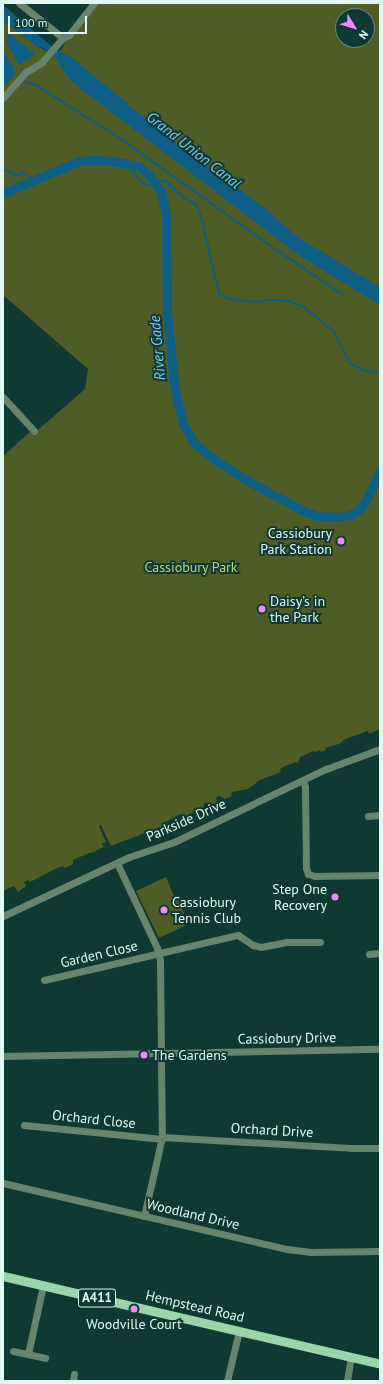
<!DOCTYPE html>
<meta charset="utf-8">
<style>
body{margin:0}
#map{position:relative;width:383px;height:1384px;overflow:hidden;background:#0f3932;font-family:"PT Sans",sans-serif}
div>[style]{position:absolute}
.green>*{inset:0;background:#4e5d26}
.water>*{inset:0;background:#0d5e87}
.stream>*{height:1.5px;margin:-0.75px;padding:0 0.75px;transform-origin:0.75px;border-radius:0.75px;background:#0d5e87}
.river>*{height:9px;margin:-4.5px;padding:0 4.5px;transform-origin:4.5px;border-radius:4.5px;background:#0d5e87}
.minor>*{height:7px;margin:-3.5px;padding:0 3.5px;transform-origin:3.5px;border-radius:3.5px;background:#68836e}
.major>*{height:9px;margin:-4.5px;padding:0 4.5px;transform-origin:4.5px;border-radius:4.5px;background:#9cd4aa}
.dots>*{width:11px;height:11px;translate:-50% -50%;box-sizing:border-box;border:2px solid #0f3932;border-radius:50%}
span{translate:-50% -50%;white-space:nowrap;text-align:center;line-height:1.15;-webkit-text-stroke:4px #0f3932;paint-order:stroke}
.shield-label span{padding:1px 3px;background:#0f3932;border:1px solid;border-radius:3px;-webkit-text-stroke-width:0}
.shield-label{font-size:13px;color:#e1f7f2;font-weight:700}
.poi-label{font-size:14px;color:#e1f7f2}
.right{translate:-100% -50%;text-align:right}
.left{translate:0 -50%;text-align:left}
.park-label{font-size:14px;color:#bbd877}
.street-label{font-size:14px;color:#e1f7f2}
.water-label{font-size:15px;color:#7fcafb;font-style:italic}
.frame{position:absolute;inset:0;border:4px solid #e1f7f2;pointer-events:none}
.north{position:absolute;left:335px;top:8px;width:40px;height:40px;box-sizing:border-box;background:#0f3932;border:1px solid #63857f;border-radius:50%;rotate:128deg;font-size:11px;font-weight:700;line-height:16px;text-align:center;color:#e1f7f2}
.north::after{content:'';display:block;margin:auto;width:14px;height:18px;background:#ef8bf6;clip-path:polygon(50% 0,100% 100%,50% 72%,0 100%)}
.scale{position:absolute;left:8px;top:16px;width:79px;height:18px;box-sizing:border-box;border:2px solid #e1f7f2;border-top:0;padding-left:5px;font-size:12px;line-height:14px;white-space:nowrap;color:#e1f7f2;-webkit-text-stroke:3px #0f3932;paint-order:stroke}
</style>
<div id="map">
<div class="green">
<div style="clip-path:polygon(evenodd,96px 3px,380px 3px,380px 729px,369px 734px,368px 731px,345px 739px,339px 744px,325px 748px,326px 750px,321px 752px,320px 750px,315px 752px,313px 751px,300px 757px,298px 763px,296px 762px,285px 766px,280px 769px,281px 772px,260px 780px,248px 789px,233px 792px,231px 794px,232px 796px,225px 799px,219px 796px,216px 798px,218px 803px,209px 807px,206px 802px,204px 804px,203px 808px,183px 817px,182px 814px,178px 815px,166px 822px,168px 827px,165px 828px,163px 826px,111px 846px,101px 825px,99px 826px,106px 842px,102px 844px,104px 847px,95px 851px,96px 852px,89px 853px,73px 860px,73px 864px,65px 868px,63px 866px,55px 869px,30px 882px,28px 880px,24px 882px,26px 886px,18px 892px,14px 886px,3px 891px,3px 456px,30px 432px,38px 430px,85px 389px,88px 369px,3px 295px,3px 20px,35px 45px,52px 54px,61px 50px,69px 35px,96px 3px,343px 16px,367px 16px,367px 40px,343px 40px,343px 16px)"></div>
<div style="clip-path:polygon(166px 877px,174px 896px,176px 895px,189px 924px,159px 938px,136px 891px)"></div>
</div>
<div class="water">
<div style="clip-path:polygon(3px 5px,57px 51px,70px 56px,168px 137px,265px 208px,296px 236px,380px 287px,380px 305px,300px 256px,72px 82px,62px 69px,57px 58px,43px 48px,35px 45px,3px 20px)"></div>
<div style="clip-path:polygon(8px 33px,35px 54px,19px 65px,6px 42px)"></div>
<div style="clip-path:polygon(3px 53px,16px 74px,5px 85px,3px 84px)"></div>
</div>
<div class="stream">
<div style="left:3px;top:52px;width:19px;rotate:58deg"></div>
<div style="left:21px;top:81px;width:16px;rotate:15deg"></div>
<div style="left:36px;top:85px;width:103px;rotate:32.3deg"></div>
<div style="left:123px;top:140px;width:182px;rotate:35.6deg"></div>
<div style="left:271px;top:246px;width:86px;rotate:34.1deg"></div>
<div style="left:130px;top:164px;width:20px;rotate:60deg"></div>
<div style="left:140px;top:181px;width:9px;rotate:27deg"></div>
<div style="left:148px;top:185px;width:8px"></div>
<div style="left:3px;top:169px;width:15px;rotate:23deg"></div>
<div style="left:17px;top:175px;width:8px;rotate:-14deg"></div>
<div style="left:25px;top:173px;width:10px;rotate:37deg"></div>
<div style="left:153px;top:180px;width:13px;rotate:4deg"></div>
<div style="left:166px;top:181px;width:25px;rotate:43deg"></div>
<div style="left:184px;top:198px;width:13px;rotate:27deg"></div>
<div style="left:196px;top:204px;width:12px;rotate:66deg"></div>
<div style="left:201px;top:215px;width:82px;rotate:76.6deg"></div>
<div style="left:220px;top:295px;width:12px;rotate:20deg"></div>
<div style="left:231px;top:299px;width:26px;rotate:7deg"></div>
<div style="left:257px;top:302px;width:15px;rotate:-8deg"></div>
<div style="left:272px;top:300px;width:17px;rotate:3deg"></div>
<div style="left:289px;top:301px;width:15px;rotate:20deg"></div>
<div style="left:303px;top:306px;width:40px;rotate:39deg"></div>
<div style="left:334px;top:331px;width:36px;rotate:63deg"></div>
<div style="left:350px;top:363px;width:14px;rotate:30deg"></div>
<div style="left:362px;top:370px;width:18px;rotate:9deg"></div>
</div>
<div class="river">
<div style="left:3px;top:193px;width:82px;rotate:-22.8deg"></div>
<div style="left:79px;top:161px;width:22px;rotate:-3deg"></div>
<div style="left:101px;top:160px;width:23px;rotate:7deg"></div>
<div style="left:124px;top:163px;width:16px;rotate:14deg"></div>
<div style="left:140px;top:167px;width:13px;rotate:42deg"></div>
<div style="left:150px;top:176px;width:19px;rotate:55deg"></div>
<div style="left:161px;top:192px;width:25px;rotate:78deg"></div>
<div style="left:166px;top:216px;width:95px;rotate:89.4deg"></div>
<div style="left:167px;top:311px;width:74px;rotate:84.6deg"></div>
<div style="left:174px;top:385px;width:39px;rotate:77deg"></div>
<div style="left:183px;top:423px;width:21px;rotate:62deg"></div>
<div style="left:193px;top:442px;width:28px;rotate:39deg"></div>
<div style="left:215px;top:460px;width:44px;rotate:31.9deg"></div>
<div style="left:252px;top:483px;width:57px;rotate:28.4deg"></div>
<div style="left:302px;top:510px;width:17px;rotate:21deg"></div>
<div style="left:318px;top:516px;width:23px;rotate:2deg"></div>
<div style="left:341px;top:517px;width:11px;rotate:-15deg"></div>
<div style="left:352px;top:514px;width:9px;rotate:-32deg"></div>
<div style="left:360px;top:509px;width:13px;rotate:-58deg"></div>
<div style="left:367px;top:498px;width:30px;rotate:-64deg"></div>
</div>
<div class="minor">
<div style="left:19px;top:3px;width:56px;rotate:38.5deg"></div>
<div style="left:3px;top:98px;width:35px;rotate:-49deg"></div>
<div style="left:26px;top:72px;width:17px;rotate:-31deg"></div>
<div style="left:41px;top:63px;width:33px;rotate:-49deg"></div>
<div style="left:63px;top:38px;width:7px;rotate:-27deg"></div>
<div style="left:69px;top:35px;width:41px;rotate:-52deg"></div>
<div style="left:3px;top:397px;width:46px;rotate:47.6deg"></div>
<div style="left:303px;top:781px;width:6px;rotate:72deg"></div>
<div style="left:305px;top:787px;width:81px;rotate:89.3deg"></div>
<div style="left:306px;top:868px;width:6px;rotate:72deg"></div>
<div style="left:308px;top:874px;width:7px;rotate:16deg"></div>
<div style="left:315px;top:876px;width:65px;rotate:-0.9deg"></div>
<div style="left:368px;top:816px;width:12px;rotate:-5deg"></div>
<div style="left:117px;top:863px;width:94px;rotate:64.8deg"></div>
<div style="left:157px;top:948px;width:12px;rotate:76deg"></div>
<div style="left:160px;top:960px;width:177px;rotate:89.4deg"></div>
<div style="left:162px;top:1137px;width:81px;rotate:102.8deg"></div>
<div style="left:3px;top:916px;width:139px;rotate:-25.1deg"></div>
<div style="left:129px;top:857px;width:47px;rotate:-18.4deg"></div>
<div style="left:174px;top:842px;width:169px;rotate:-25.7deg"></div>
<div style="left:326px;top:769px;width:58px;rotate:-20.3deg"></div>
<div style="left:369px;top:954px;width:11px;rotate:-5deg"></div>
<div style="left:44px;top:980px;width:199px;rotate:-13.1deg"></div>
<div style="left:238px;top:935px;width:18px;rotate:34deg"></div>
<div style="left:253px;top:945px;width:8px;rotate:14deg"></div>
<div style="left:261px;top:947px;width:25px;rotate:-11deg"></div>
<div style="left:286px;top:942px;width:34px"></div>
<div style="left:3px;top:1056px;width:377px;rotate:-1.1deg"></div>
<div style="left:24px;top:1125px;width:139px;rotate:5.8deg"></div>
<div style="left:162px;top:1137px;width:189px;rotate:3.3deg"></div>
<div style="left:351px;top:1148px;width:29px"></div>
<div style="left:3px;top:1183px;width:292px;rotate:13.1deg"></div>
<div style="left:287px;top:1249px;width:24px;rotate:7deg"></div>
<div style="left:311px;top:1252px;width:69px;rotate:-0.8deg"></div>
<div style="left:13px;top:1351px;width:33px;rotate:12deg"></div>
<div style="left:28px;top:1354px;width:71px;rotate:-77.7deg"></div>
<div style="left:73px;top:1381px;width:7px;rotate:-82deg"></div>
<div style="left:227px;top:1381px;width:51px;rotate:-76.5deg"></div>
<div style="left:347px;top:1381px;width:24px;rotate:-81deg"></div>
</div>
<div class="major">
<div style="left:3px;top:1276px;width:387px;rotate:13.1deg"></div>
</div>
<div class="dots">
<div style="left:341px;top:541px;background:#ef8bf6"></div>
<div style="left:262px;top:609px;background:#ef8bf6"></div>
<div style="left:335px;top:897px;background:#ef8bf6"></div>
<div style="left:164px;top:910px;background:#ef8bf6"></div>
<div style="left:144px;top:1055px;background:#ef8bf6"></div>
<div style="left:134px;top:1309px;background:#ef8bf6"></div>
</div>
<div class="shield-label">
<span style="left:97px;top:1298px">A411</span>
</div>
<div class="poi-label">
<span class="right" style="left:332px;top:541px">Cassiobury<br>Park Station</span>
<span class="left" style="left:270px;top:609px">Daisy’s in<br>the Park</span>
<span class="right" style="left:327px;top:897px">Step One<br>Recovery</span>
<span class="left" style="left:172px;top:910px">Cassiobury<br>Tennis Club</span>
<span class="left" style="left:152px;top:1055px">The Gardens</span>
<span style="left:134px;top:1324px">Woodville Court</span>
</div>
<div class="park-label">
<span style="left:191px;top:567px">Cassiobury Park</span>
</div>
<div class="street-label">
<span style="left:186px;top:820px;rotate:-24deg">Parkside Drive</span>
<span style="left:99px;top:954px;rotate:-13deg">Garden Close</span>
<span style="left:287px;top:1038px;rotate:-1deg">Cassiobury Drive</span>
<span style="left:94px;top:1119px;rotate:6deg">Orchard Close</span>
<span style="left:272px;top:1130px;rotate:3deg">Orchard Drive</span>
<span style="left:193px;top:1214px;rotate:13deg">Woodland Drive</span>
<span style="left:195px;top:1306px;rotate:13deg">Hempstead Road</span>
</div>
<div class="water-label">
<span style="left:194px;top:150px;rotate:38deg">Grand Union Canal</span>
<span style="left:157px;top:348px;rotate:-95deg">River Gade</span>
</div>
<div class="frame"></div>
<div class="north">N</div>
<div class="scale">100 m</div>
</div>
